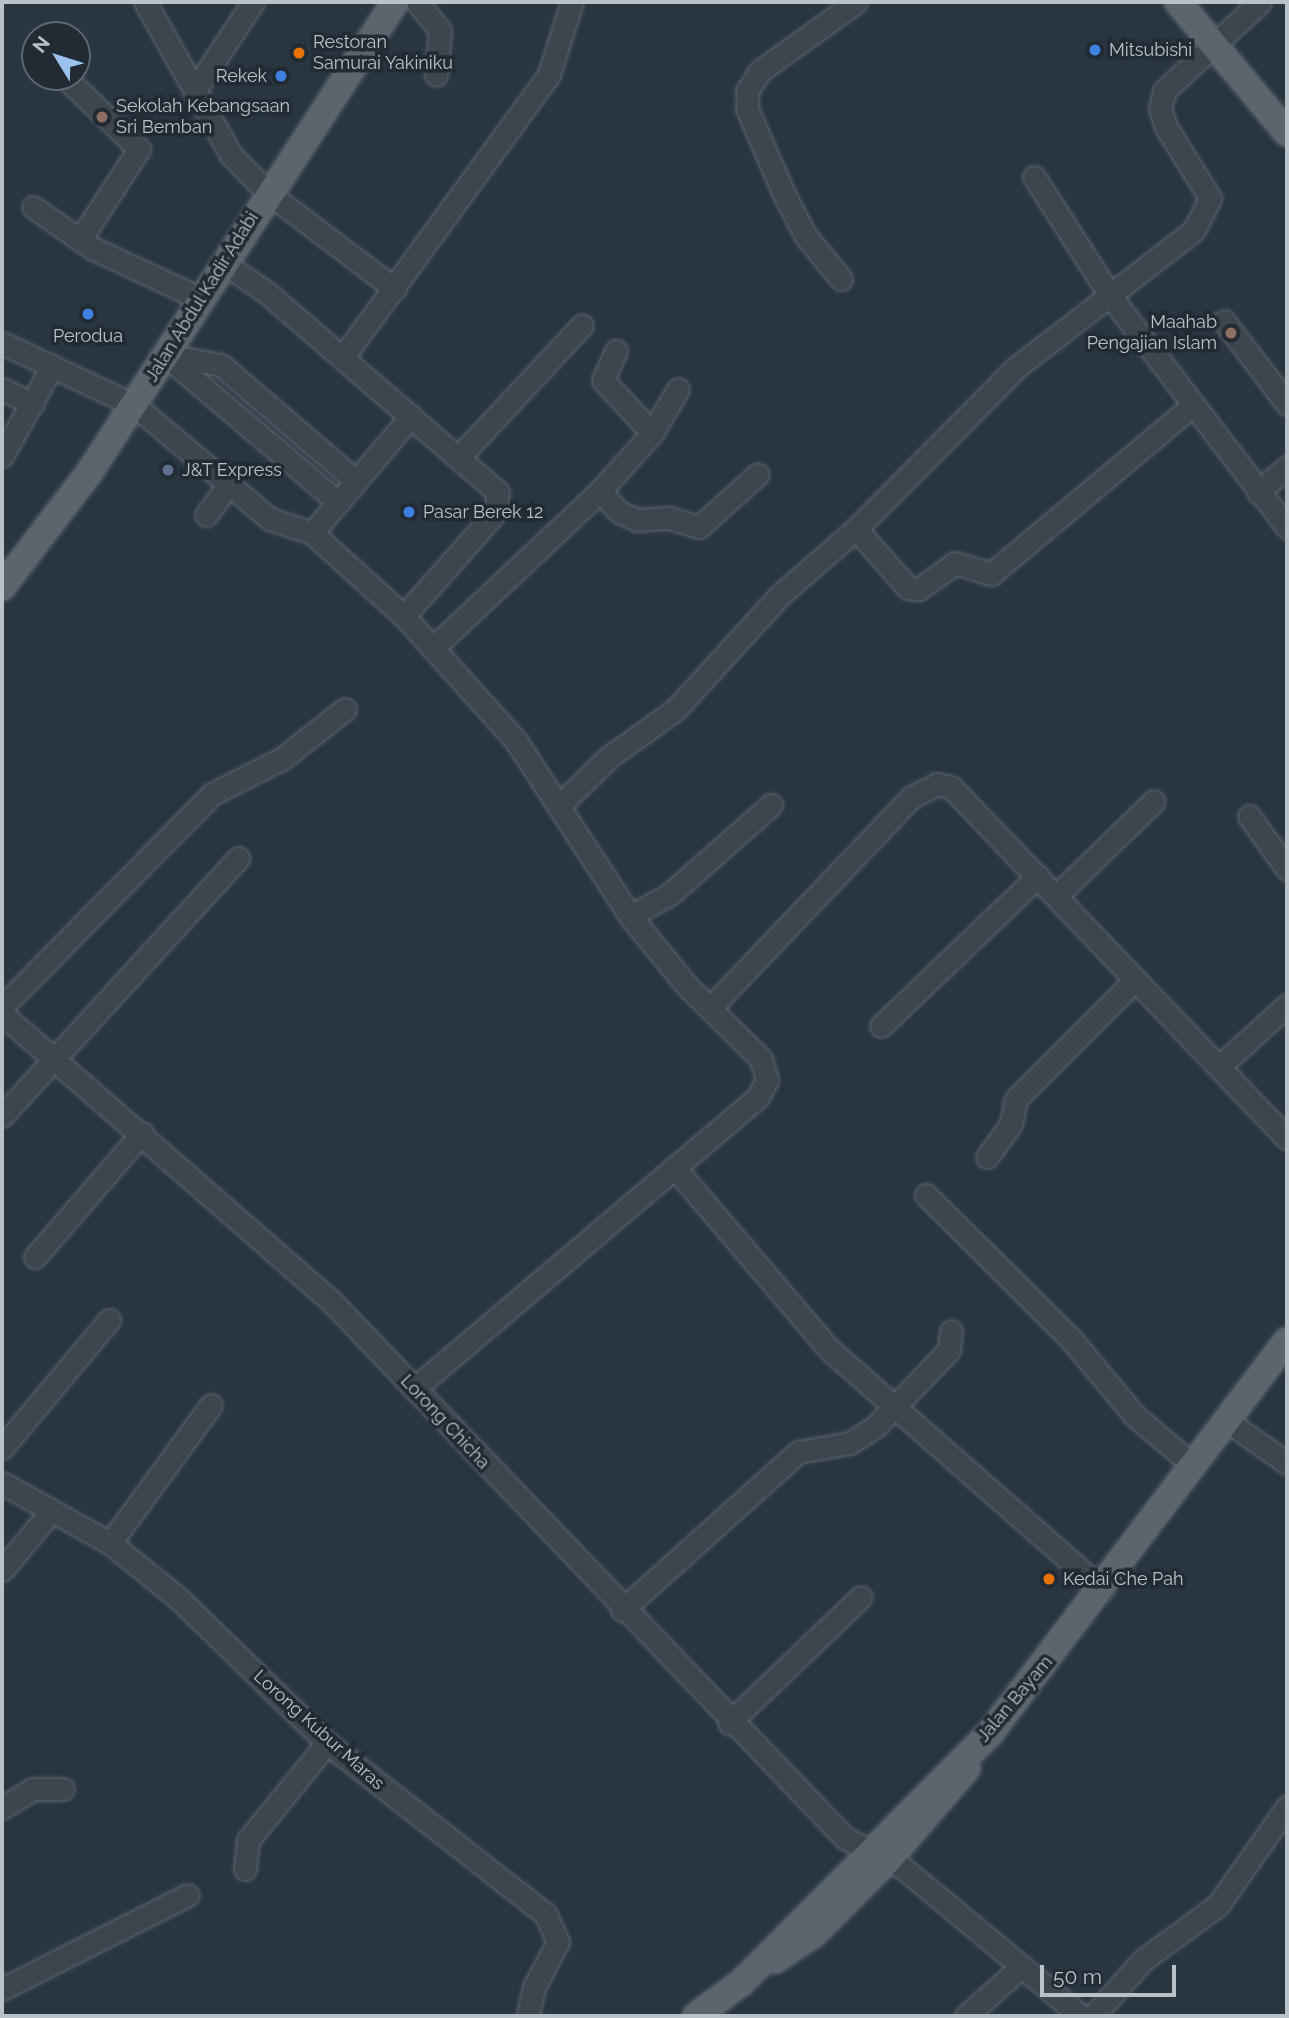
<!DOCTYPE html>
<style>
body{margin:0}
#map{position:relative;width:1289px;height:2018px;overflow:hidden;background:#29353f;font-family:Raleway,sans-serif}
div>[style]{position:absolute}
.roads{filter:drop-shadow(0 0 2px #5b646c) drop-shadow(0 0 2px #5b646c)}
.minor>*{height:21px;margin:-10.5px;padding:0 10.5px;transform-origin:10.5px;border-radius:10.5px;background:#3d464f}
.major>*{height:26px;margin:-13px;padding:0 13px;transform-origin:13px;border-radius:13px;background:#5b656e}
.dots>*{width:19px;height:19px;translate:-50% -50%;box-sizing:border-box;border:4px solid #222b34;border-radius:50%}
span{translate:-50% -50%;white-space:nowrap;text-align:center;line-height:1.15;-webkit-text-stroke:7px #222b34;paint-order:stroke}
.poi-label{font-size:18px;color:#b9c1c9}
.left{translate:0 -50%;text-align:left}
.right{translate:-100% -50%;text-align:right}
.street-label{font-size:18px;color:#b9c1c9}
.frame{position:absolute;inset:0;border:4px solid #b9c1c9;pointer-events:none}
.north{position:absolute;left:21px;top:21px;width:70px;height:70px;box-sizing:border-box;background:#222b34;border:2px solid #5e6770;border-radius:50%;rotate:308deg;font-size:19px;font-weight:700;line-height:28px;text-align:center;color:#b9c1c9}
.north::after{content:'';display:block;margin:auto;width:24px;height:32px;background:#9bc3ed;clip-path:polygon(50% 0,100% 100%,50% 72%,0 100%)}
.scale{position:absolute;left:1040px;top:1965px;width:136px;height:32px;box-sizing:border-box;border:4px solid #b9c1c9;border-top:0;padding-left:9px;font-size:21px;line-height:24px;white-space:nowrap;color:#b9c1c9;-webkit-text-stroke:5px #222b34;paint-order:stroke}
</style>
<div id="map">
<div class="roads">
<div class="minor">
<div style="left:145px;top:2px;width:176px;rotate:60.7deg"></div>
<div style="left:231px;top:155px;width:53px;rotate:45.8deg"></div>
<div style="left:268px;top:193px;width:159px;rotate:37.1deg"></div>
<div style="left:417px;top:2px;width:36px;rotate:51deg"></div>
<div style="left:440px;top:30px;width:45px;rotate:95.1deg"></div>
<div style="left:71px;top:83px;width:95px;rotate:44.1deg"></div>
<div style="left:139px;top:149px;width:108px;rotate:123deg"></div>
<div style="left:195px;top:90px;width:105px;rotate:-56.6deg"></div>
<div style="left:1034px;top:177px;width:143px;rotate:57.3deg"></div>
<div style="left:1111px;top:297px;width:290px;rotate:52.6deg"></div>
<div style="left:33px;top:207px;width:72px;rotate:34.8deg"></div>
<div style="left:92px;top:248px;width:118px;rotate:25deg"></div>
<div style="left:222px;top:262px;width:53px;rotate:34.3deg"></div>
<div style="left:266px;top:292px;width:306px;rotate:40.8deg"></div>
<div style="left:498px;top:492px;width:21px;rotate:98deg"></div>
<div style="left:495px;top:513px;width:137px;rotate:131.5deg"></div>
<div style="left:841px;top:279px;width:57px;rotate:-129.3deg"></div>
<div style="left:805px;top:235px;width:48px;rotate:-117.1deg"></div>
<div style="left:783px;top:192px;width:90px;rotate:-113.4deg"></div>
<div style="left:747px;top:109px;width:18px;rotate:-90deg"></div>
<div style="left:747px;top:91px;width:24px;rotate:-57deg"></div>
<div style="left:760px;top:71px;width:118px;rotate:-35.7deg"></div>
<div style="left:1224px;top:321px;width:104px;rotate:52.8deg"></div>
<div style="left:2px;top:343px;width:146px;rotate:25.2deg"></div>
<div style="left:134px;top:405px;width:177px;rotate:40deg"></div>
<div style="left:270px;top:519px;width:44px;rotate:18.4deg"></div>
<div style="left:165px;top:355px;width:57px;rotate:10.1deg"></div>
<div style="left:221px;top:365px;width:178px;rotate:40.7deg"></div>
<div style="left:165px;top:355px;width:227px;rotate:40.4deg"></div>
<div style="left:343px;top:357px;width:350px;rotate:-53.9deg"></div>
<div style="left:549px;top:74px;width:76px;rotate:-72.3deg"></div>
<div style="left:2px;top:389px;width:34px;rotate:26deg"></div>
<div style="left:411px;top:416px;width:153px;rotate:130.2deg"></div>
<div style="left:312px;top:533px;width:124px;rotate:42.1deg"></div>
<div style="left:404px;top:616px;width:168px;rotate:48.1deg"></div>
<div style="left:516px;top:741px;width:209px;rotate:56.9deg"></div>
<div style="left:630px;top:916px;width:90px;rotate:50.8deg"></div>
<div style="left:687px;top:986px;width:104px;rotate:44.6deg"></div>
<div style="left:761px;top:1059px;width:22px;rotate:74deg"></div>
<div style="left:767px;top:1080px;width:19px;rotate:118deg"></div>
<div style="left:758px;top:1097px;width:451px;rotate:139.7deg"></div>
<div style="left:652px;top:433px;width:51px;rotate:-59.4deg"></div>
<div style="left:2px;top:456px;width:103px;rotate:-60.9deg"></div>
<div style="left:459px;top:457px;width:180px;rotate:-47deg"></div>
<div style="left:600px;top:491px;width:28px;rotate:48deg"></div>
<div style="left:619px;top:512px;width:20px;rotate:24deg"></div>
<div style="left:637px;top:520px;width:32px;rotate:-4deg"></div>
<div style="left:669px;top:518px;width:31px;rotate:17deg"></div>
<div style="left:699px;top:527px;width:79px;rotate:-41.9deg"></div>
<div style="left:1258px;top:492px;width:38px;rotate:-41deg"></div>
<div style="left:206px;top:515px;width:39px;rotate:-53deg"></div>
<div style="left:856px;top:529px;width:79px;rotate:48.6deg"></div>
<div style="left:908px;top:588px;width:11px;rotate:5deg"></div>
<div style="left:919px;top:589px;width:44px;rotate:-35.8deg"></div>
<div style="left:955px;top:563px;width:38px;rotate:17deg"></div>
<div style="left:991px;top:574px;width:263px;rotate:-39.9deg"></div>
<div style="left:434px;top:647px;width:228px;rotate:-43.2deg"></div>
<div style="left:600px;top:491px;width:78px;rotate:-48.1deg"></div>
<div style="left:652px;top:433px;width:72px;rotate:-132.8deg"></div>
<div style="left:603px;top:380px;width:32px;rotate:-66deg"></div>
<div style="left:560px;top:805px;width:69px;rotate:-44.4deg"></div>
<div style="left:609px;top:757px;width:81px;rotate:-35.5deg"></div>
<div style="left:675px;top:710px;width:156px;rotate:-47.6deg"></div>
<div style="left:780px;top:595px;width:101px;rotate:-41deg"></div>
<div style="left:856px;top:529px;width:228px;rotate:-45.2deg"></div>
<div style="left:1017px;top:367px;width:224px;rotate:-37.7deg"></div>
<div style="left:1194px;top:230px;width:36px;rotate:-63deg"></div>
<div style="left:1210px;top:198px;width:84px;rotate:-121.8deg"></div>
<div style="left:1166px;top:127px;width:19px;rotate:-108deg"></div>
<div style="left:1160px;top:109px;width:18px;rotate:-77deg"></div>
<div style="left:1164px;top:91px;width:131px;rotate:-42.8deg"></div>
<div style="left:1249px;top:816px;width:65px;rotate:54.4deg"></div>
<div style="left:1056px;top:896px;width:136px;rotate:-44.1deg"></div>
<div style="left:630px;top:916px;width:46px;rotate:-28.8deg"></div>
<div style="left:670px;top:894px;width:135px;rotate:-41.4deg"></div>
<div style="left:2px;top:1007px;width:299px;rotate:-45.4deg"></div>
<div style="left:212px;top:794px;width:80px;rotate:-26.9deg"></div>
<div style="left:283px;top:758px;width:79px;rotate:-38.3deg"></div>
<div style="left:711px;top:1007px;width:291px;rotate:-46.3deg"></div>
<div style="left:912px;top:797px;width:28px;rotate:-27deg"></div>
<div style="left:937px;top:784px;width:14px;rotate:12deg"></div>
<div style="left:951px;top:787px;width:486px;rotate:46.3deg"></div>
<div style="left:2px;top:1014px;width:439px;rotate:41.1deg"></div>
<div style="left:333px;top:1303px;width:741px;rotate:46.26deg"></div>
<div style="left:845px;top:1838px;width:65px;rotate:27.3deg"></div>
<div style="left:903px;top:1868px;width:231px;rotate:39.7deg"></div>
<div style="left:881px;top:1026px;width:217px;rotate:-43.7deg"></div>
<div style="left:1220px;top:1066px;width:91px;rotate:-42.3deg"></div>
<div style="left:2px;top:1116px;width:350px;rotate:-47.5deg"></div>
<div style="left:987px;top:1157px;width:41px;rotate:-54deg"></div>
<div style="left:1011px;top:1124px;width:25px;rotate:-79deg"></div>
<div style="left:1016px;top:1099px;width:167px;rotate:-45deg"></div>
<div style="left:674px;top:1167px;width:240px;rotate:49.6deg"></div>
<div style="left:830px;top:1350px;width:363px;rotate:41.3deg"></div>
<div style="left:926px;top:1195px;width:203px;rotate:44.8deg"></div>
<div style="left:1070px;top:1338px;width:102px;rotate:50.2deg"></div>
<div style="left:1135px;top:1416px;width:77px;rotate:40.3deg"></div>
<div style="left:35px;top:1257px;width:164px;rotate:-49.2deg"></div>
<div style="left:1227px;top:1421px;width:73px;rotate:35deg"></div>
<div style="left:2px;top:1448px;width:167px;rotate:-50.1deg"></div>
<div style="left:2px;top:1483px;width:124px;rotate:29.1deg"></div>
<div style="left:110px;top:1543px;width:87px;rotate:39deg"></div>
<div style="left:178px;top:1598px;width:208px;rotate:44.2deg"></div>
<div style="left:327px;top:1743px;width:278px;rotate:38.1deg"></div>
<div style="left:546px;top:1915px;width:30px;rotate:66deg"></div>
<div style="left:558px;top:1942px;width:51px;rotate:118.1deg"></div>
<div style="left:534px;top:1987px;width:30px;rotate:102deg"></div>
<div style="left:110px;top:1543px;width:171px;rotate:-53.8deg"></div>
<div style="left:2px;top:1570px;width:73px;rotate:-50deg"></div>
<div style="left:622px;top:1610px;width:237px;rotate:-41.9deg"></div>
<div style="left:798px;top:1452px;width:53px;rotate:-9.8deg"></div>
<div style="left:850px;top:1443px;width:30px;rotate:-33deg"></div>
<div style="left:875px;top:1427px;width:107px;rotate:-46.1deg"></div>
<div style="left:949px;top:1350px;width:19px;rotate:-84deg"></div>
<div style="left:729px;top:1723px;width:182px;rotate:-43.7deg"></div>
<div style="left:2px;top:1808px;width:36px;rotate:-32deg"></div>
<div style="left:33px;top:1789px;width:30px"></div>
<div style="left:245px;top:1869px;width:29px;rotate:-84deg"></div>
<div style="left:248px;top:1840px;width:125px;rotate:-50.8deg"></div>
<div style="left:2px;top:1989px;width:208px;rotate:-26.8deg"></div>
<div style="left:966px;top:2016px;width:74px;rotate:-41.7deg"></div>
<div style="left:1093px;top:2016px;width:75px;rotate:-48.2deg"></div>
<div style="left:1143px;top:1960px;width:93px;rotate:-36.3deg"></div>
<div style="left:1218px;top:1905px;width:120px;rotate:-54.9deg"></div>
</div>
<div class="major">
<div style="left:1178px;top:2px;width:170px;rotate:50.2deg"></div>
<div style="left:2px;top:587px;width:147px;rotate:-52.7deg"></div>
<div style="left:91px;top:470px;width:558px;rotate:-56.99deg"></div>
<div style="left:775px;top:1960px;width:48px;rotate:-34deg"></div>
<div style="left:815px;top:1933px;width:103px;rotate:-45deg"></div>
<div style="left:888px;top:1860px;width:121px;rotate:-49.3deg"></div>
<div style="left:696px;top:2016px;width:57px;rotate:-36.5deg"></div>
<div style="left:742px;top:1982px;width:353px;rotate:-45.1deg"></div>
<div style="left:991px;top:1732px;width:490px;rotate:-52.9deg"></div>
</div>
</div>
<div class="dots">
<div style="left:1095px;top:50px;background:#3f7fe0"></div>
<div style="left:299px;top:53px;background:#e8710a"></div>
<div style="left:281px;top:76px;background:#3f7fe0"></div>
<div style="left:102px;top:117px;background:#8d6e63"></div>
<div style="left:88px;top:314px;background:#3f7fe0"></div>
<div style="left:1231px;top:333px;background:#8d6e63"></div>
<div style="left:168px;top:470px;background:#5c6f8a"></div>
<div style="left:409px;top:512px;background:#3f7fe0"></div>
<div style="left:1049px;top:1579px;background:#e8710a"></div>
</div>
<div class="poi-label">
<span class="left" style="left:313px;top:53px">Restoran<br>Samurai Yakiniku</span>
<span class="left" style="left:1109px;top:50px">Mitsubishi</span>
<span class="right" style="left:267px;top:76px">Rekek</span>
<span class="left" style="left:116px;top:117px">Sekolah Kebangsaan<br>Sri Bemban</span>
<span class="right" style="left:1217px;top:333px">Maahab<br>Pengajian Islam</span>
<span style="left:88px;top:336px">Perodua</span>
<span class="left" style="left:182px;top:470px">J&amp;T Express</span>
<span class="left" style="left:423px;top:512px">Pasar Berek 12</span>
<span class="left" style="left:1063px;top:1579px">Kedai Che Pah</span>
</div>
<div class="street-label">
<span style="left:202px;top:297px;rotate:-58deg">Jalan Abdul Kadir Adabi</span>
<span style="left:445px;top:1422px;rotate:47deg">Lorong Chicha</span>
<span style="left:1015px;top:1699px;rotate:-50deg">Jalan Bayam</span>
<span style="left:319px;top:1730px;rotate:42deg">Lorong Kubur Maras</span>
</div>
<div class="frame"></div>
<div class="north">N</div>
<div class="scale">50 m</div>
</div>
